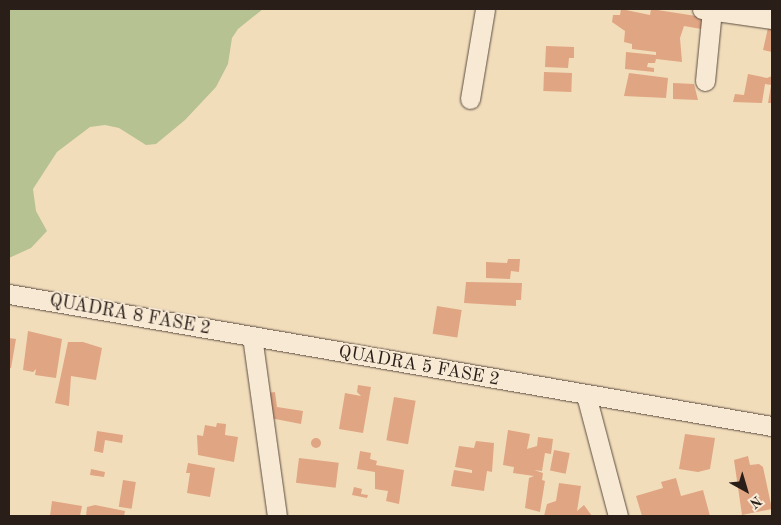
<!DOCTYPE html>
<style>
body{margin:0}
#map{position:relative;width:781px;height:525px;overflow:hidden;background:#f2ddbb;font-family:"Old Standard TT",serif}
div>[style]{position:absolute}
.green>*{inset:0;background:#b7c293}
.building>*{inset:0;background:#e0a582;transform-origin:0 0}
.round{border-radius:50%}
.roads{filter:drop-shadow(0 0 1px #5c4e42) drop-shadow(0 0 1px #5c4e42)}
.street>*{height:19px;margin:-9.5px;padding:0 9.5px;transform-origin:9.5px;border-radius:9.5px;background:#f7e9d3}
span{translate:-50% -50%;white-space:nowrap;text-align:center;line-height:1.15;-webkit-text-stroke:4px #f7e9d3;paint-order:stroke}
.street-label{font-size:18px;color:#2a1e19}
.frame{position:absolute;inset:0;border:10px solid #2a1e19;pointer-events:none}
.north{position:absolute;left:721px;top:465px;width:50px;height:50px;-webkit-text-stroke:4px #f7e9d3;paint-order:stroke;rotate:141deg;font-size:14px;font-weight:700;line-height:20px;text-align:center;color:#2a1e19}
.north::after{content:'';display:block;margin:auto;width:18px;height:22px;background:#2a1e19;clip-path:polygon(50% 0,100% 100%,50% 72%,0 100%)}
</style>
<div id="map">
<div class="green">
<div style="clip-path:polygon(9px 9px,263px 9px,238px 29px,232px 38px,228px 64px,216px 87px,185px 120px,156px 144px,146px 145px,119px 128px,105px 125px,90px 127px,57px 152px,33px 189px,36px 211px,47px 231px,31px 248px,9px 258px)"></div>
</div>
<div class="building">
<div style="clip-path:polygon(621px 9px,650px 15px,651px 9px,709px 18px,707px 30px,684px 26px,680px 38px,682px 62px,656px 59px,655px 63px,648px 63px,647px 67px,654px 68px,654px 72px,625px 69px,626px 52px,656px 55px,656px 52px,632px 49px,632px 44px,624px 42px,625px 31px,612px 22px,613px 15px,620px 15px)"></div>
<div style="clip-path:polygon(768px 28px,772px 28px,772px 52px,763px 50px)"></div>
<div style="clip-path:polygon(546px 46px,574px 47px,574px 58px,569px 58px,568px 68px,545px 67px)"></div>
<div style="left:544px;top:72px;width:28px;height:19px;rotate:2deg"></div>
<div style="clip-path:polygon(629px 73px,668px 78px,666px 98px,624px 96px)"></div>
<div style="clip-path:polygon(748px 74px,767px 78px,772px 76px,772px 103px,768px 103px,771px 85px,765px 84px,762px 103px,733px 102px,735px 94px,744px 95px)"></div>
<div style="clip-path:polygon(673px 83px,694px 84px,698px 100px,673px 99px)"></div>
<div style="clip-path:polygon(508px 259px,520px 259px,519px 272px,511px 271px,510px 279px,486px 278px,486px 262px,507px 263px)"></div>
<div style="clip-path:polygon(466px 282px,522px 283px,521px 300px,516px 300px,516px 306px,464px 303px)"></div>
<div style="left:437px;top:306px;width:25px;height:28px;rotate:9deg"></div>
<div style="clip-path:polygon(28px 331px,62px 339px,56px 378px,35px 375px,36px 369px,33px 372px,23px 370px)"></div>
<div style="clip-path:polygon(9px 338px,16px 339px,11px 368px,9px 368px)"></div>
<div style="clip-path:polygon(68px 342px,83px 342px,102px 348px,96px 380px,71px 376px,69px 406px,55px 403px)"></div>
<div style="clip-path:polygon(358px 385px,371px 387px,363px 433px,339px 429px,345px 393px,361px 396px,357px 392px)"></div>
<div style="clip-path:polygon(275px 392px,277px 407px,303px 411px,301px 424px,270px 418px,267px 393px)"></div>
<div style="left:394px;top:397px;width:22px;height:44px;rotate:10deg"></div>
<div style="clip-path:polygon(217px 423px,226px 424px,225px 435px,238px 437px,234px 462px,198px 455px,197px 435px,203px 436px,205px 425px,216px 427px)"></div>
<div style="clip-path:polygon(508px 430px,530px 434px,527px 449px,537px 446px,538px 437px,553px 439px,551px 454px,545px 453px,542px 471px,534px 470px,543px 473px,542px 480px,545px 481px,540px 512px,525px 508px,529px 478px,534px 476px,513px 473px,514px 467px,503px 465px)"></div>
<div style="clip-path:polygon(97px 431px,123px 435px,122px 443px,105px 440px,103px 453px,94px 451px)"></div>
<div style="clip-path:polygon(685px 434px,715px 438px,710px 469px,698px 472px,679px 469px)"></div>
<div class="round" style="left:311px;top:438px;width:10px;height:10px"></div>
<div style="clip-path:polygon(476px 441px,494px 443px,492px 472px,487px 471px,484px 491px,451px 486px,454px 470px,472px 473px,472px 470px,455px 467px,459px 446px,474px 448px)"></div>
<div style="left:554px;top:450px;width:16px;height:21px;rotate:11deg"></div>
<div style="clip-path:polygon(360px 451px,371px 453px,370px 459px,377px 461px,376px 465px,404px 470px,399px 504px,386px 501px,388px 491px,375px 489px,375px 472px,357px 469px)"></div>
<div style="clip-path:polygon(748px 456px,750px 465px,759px 464px,763px 467px,772px 509px,742px 515px,734px 460px)"></div>
<div style="left:299px;top:458px;width:40px;height:25px;rotate:7deg"></div>
<div style="clip-path:polygon(188px 463px,215px 468px,210px 497px,187px 493px,190px 473px,186px 473px)"></div>
<div style="clip-path:polygon(91px 469px,105px 472px,104px 477px,90px 475px)"></div>
<div style="clip-path:polygon(676px 478px,681px 496px,703px 490px,710px 516px,642px 516px,636px 496px,663px 488px,661px 482px)"></div>
<div style="left:123px;top:480px;width:13px;height:27px;rotate:9deg"></div>
<div style="clip-path:polygon(559px 483px,581px 486px,577px 511px,584px 505px,592px 516px,544px 516px,547px 504px,556px 501px)"></div>
<div style="clip-path:polygon(354px 487px,362px 489px,361px 494px,368px 495px,367px 498px,352px 495px)"></div>
<div style="clip-path:polygon(52px 501px,82px 506px,80px 516px,50px 516px)"></div>
<div style="clip-path:polygon(95px 505px,125px 511px,124px 516px,86px 516px,87px 507px)"></div>
</div>
<div class="roads">
<div class="street">
<div style="left:702px;top:9px;width:71px;rotate:8.1deg"></div>
<div style="left:705px;top:81px;width:72px;rotate:-84.4deg"></div>
<div style="left:470px;top:99px;width:91px;rotate:-80.5deg"></div>
<div style="left:9px;top:294px;width:774px;rotate:9.82deg"></div>
<div style="left:252px;top:336px;width:182px;rotate:82.1deg"></div>
<div style="left:586px;top:395px;width:125px;rotate:75.2deg"></div>
</div>
</div>
<div class="street-label">
<span style="left:130px;top:315px;rotate:10deg">QUADRA 8 FASE 2</span>
<span style="left:419px;top:366px;rotate:10deg">QUADRA 5 FASE 2</span>
</div>
<div class="frame"></div>
<div class="north">N</div>
</div>
